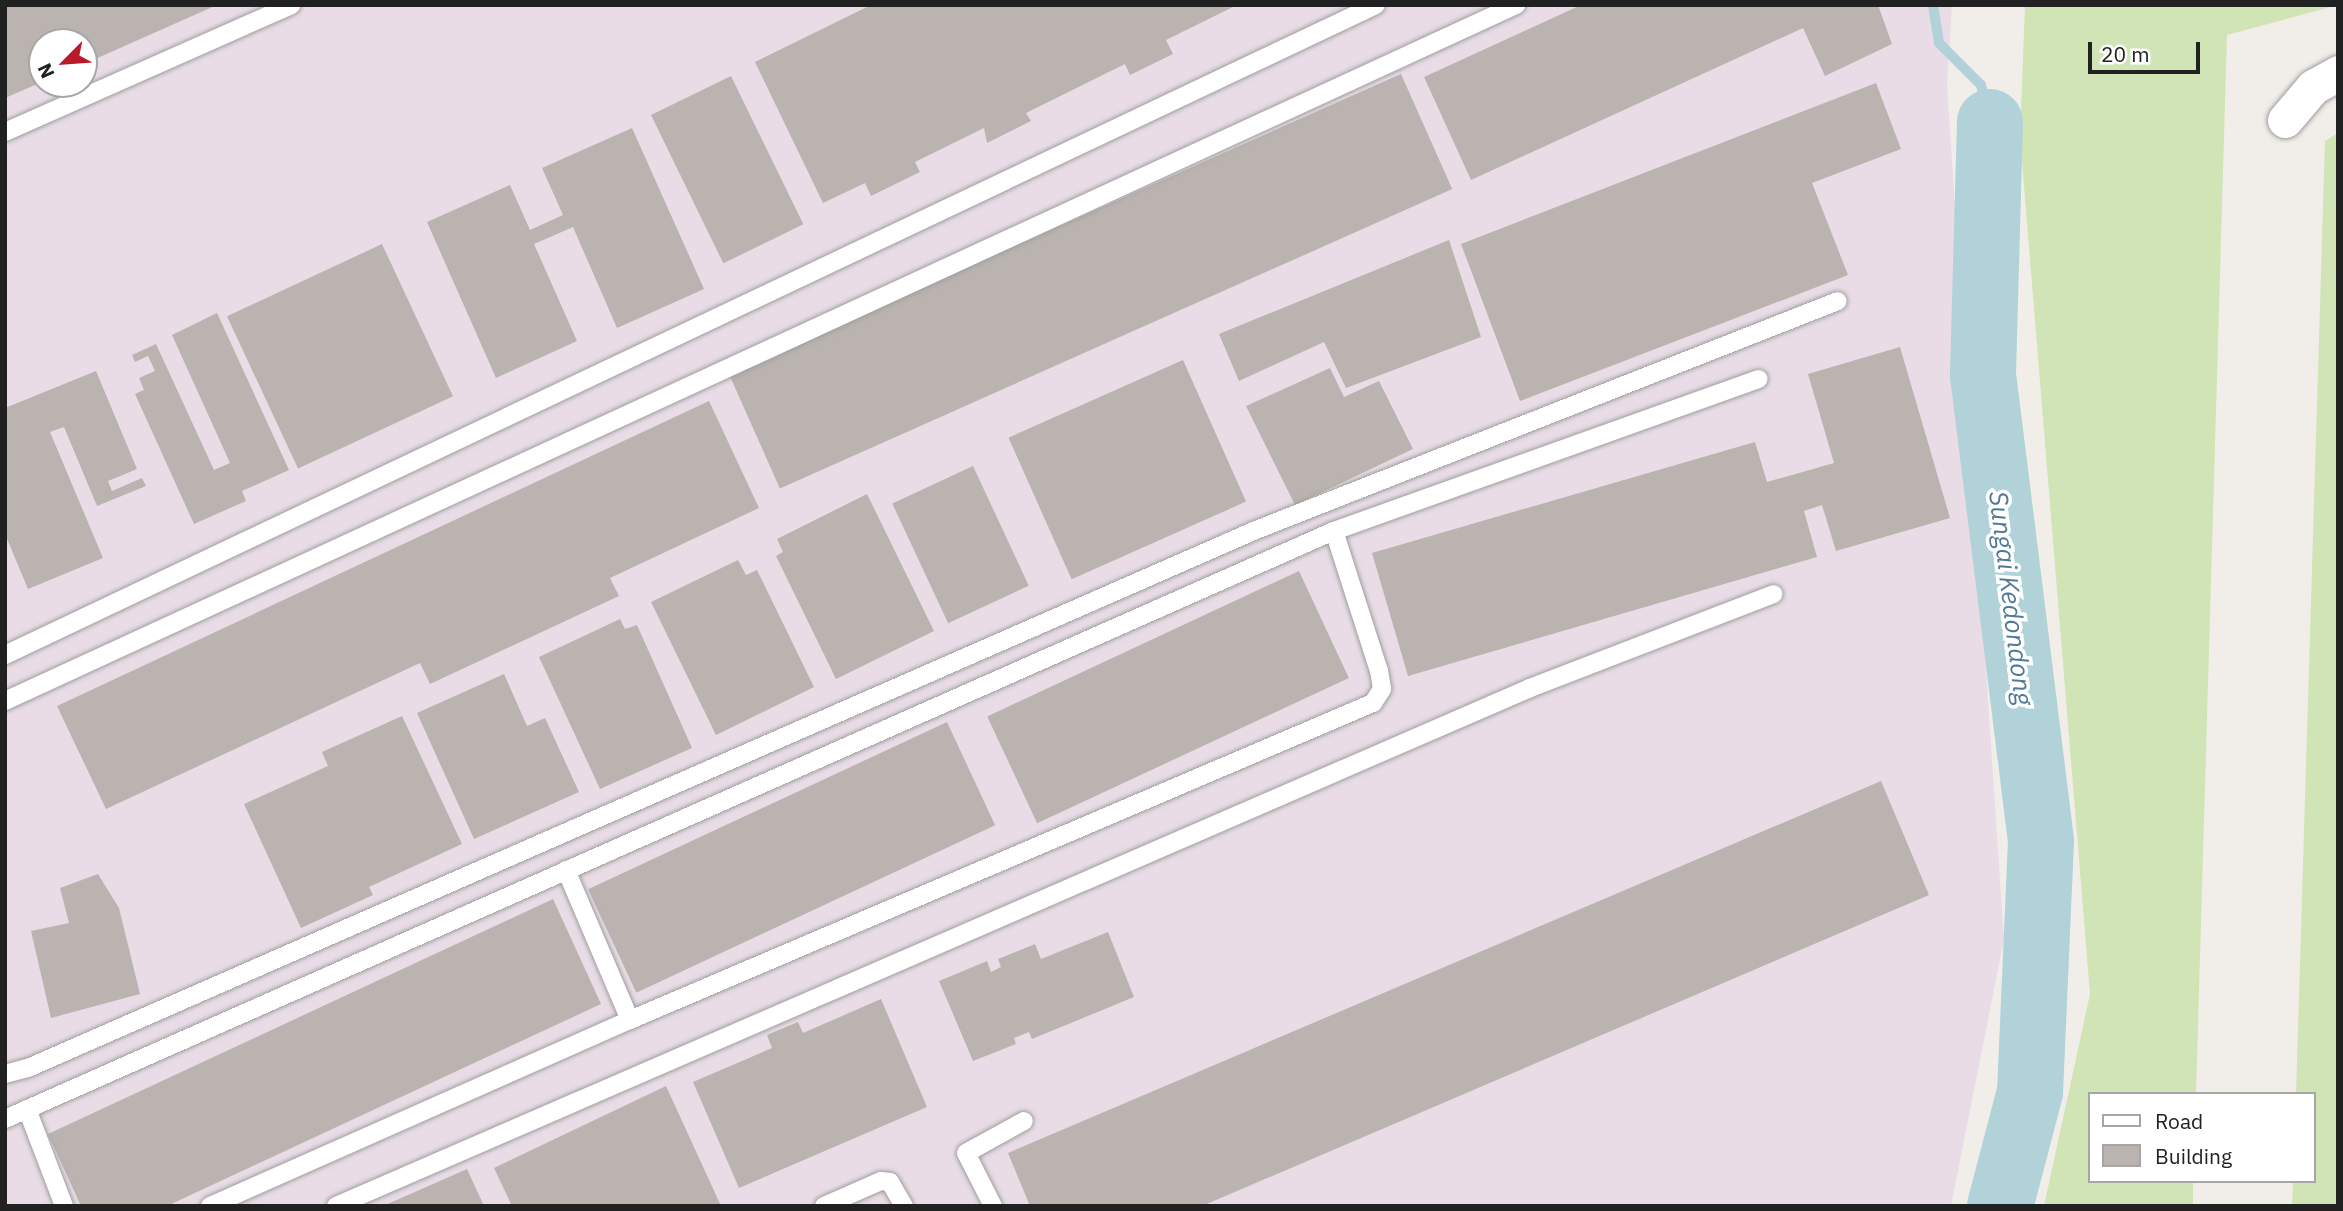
<!DOCTYPE html>
<style>
body{margin:0}
#map{position:relative;width:2343px;height:1211px;overflow:hidden;background:#f1eee9;font-family:"IBM Plex Sans",sans-serif}
div>[style]{position:absolute}
.industrial>*{inset:0;background:#e9dce7}
.grass>*{inset:0;background:#d0e4b6}
.stream>*{height:10px;margin:-5px;padding:0 5px;transform-origin:5px;border-radius:5px;background:#b0d2d8}
.river>*{height:66px;margin:-33px;padding:0 33px;transform-origin:33px;border-radius:33px;background:#b0d2d8}
.building>*{inset:0;background:#bab3af;transform-origin:0 0}
.roads{filter:drop-shadow(0 0 2px #9e9e9e) drop-shadow(0 0 2px #9e9e9e)}
.lane>*{height:18px;margin:-9px;padding:0 9px;transform-origin:9px;border-radius:9px;background:#fff}
.street>*{height:35px;margin:-17.5px;padding:0 17.5px;transform-origin:17.5px;border-radius:17.5px;background:#fff}
span{translate:-50% -50%;white-space:nowrap;text-align:center;line-height:1.15;-webkit-text-stroke:7px #fff;paint-order:stroke}
.water-label{font-size:26px;color:#527a97;font-style:italic}
.frame{position:absolute;inset:0;border:7px solid #212121;pointer-events:none}
.legend{position:absolute;left:2088px;top:1092px;width:228px;height:91px;box-sizing:border-box;background:#fff;border:2px solid #a6a6a6;margin:0;padding:9px 12px;list-style:none;font-size:21px;color:#212121}
.legend li{display:flex;align-items:center;gap:14px;height:35px}
.legend b{width:35px;border:2px solid #a6a6a6}
.north{position:absolute;left:28px;top:28px;width:70px;height:70px;box-sizing:border-box;background:#fff;border:2px solid #a6a6a6;border-radius:50%;rotate:245deg;font-size:19px;font-weight:700;line-height:28px;text-align:center;color:#212121}
.north::after{content:'';display:block;margin:auto;width:24px;height:32px;background:#ba1927;clip-path:polygon(50% 0,100% 100%,50% 72%,0 100%)}
.scale{position:absolute;left:2088px;top:42px;width:112px;height:32px;box-sizing:border-box;border:4px solid #212121;border-top:0;padding-left:9px;font-size:21px;line-height:24px;white-space:nowrap;color:#212121;-webkit-text-stroke:5px #fff;paint-order:stroke}
</style>
<div id="map">
<div class="industrial">
<div style="clip-path:polygon(evenodd,5px 5px,1952px 5px,1947px 85px,2004px 939px,1951px 1206px,5px 1206px,5px 5px,42px 42px,84px 42px,84px 84px,42px 84px,42px 42px)"></div>
</div>
<div class="grass">
<div style="clip-path:polygon(2025px 5px,2338px 5px,2227px 35px,2196px 1094px,2089px 1094px,2089px 1181px,2193px 1181px,2193px 1206px,2044px 1206px,2090px 994px,2020px 137px)"></div>
<div style="clip-path:polygon(2338px 133px,2338px 1206px,2292px 1206px,2293px 1181px,2313px 1181px,2313px 1094px,2296px 1094px,2325px 141px)"></div>
</div>
<div class="stream">
<div style="left:1933px;top:5px;width:38px;rotate:81deg"></div>
<div style="left:1939px;top:43px;width:59px;rotate:45deg"></div>
<div style="left:1981px;top:85px;width:38px;rotate:76deg"></div>
</div>
<div class="river">
<div style="left:1990px;top:122px;width:253px;rotate:91.6deg"></div>
<div style="left:1983px;top:375px;width:470px;rotate:82.9deg"></div>
<div style="left:2041px;top:841px;width:251px;rotate:92.5deg"></div>
<div style="left:2030px;top:1092px;width:118px;rotate:104.7deg"></div>
</div>
<div class="building">
<div style="clip-path:polygon(5px 5px,217px 5px,84px 64px,84px 42px,42px 42px,42px 82px,5px 98px)"></div>
<div style="clip-path:polygon(871px 5px,1237px 5px,1166px 40px,1173px 54px,1130px 75px,1125px 64px,1026px 113px,1031px 121px,987px 143px,984px 128px,915px 162px,920px 172px,871px 196px,865px 183px,823px 203px,755px 62px)"></div>
<div style="clip-path:polygon(1581px 5px,1878px 5px,1892px 44px,1825px 76px,1803px 28px,1471px 180px,1424px 77px)"></div>
<div style="left:1401px;top:74px;width:126px;height:736px;rotate:66deg"></div>
<div style="left:731px;top:76px;width:165px;height:89px;rotate:64deg"></div>
<div style="clip-path:polygon(1876px 83px,1901px 149px,1812px 183px,1848px 275px,1520px 401px,1461px 244px)"></div>
<div style="clip-path:polygon(632px 128px,704px 289px,617px 328px,573px 227px,534px 244px,577px 341px,496px 378px,427px 222px,510px 185px,530px 230px,563px 215px,542px 168px)"></div>
<div style="clip-path:polygon(1449px 240px,1481px 337px,1346px 388px,1324px 342px,1239px 381px,1219px 334px)"></div>
<div style="left:382px;top:244px;width:168px;height:171px;rotate:65deg"></div>
<div style="clip-path:polygon(217px 313px,289px 470px,242px 491px,246px 501px,194px 524px,135px 394px,144px 390px,139px 378px,155px 371px,148px 356px,135px 362px,132px 355px,156px 344px,214px 470px,230px 463px,172px 335px)"></div>
<div style="clip-path:polygon(1900px 347px,1950px 518px,1836px 551px,1822px 505px,1804px 511px,1817px 557px,1408px 676px,1372px 553px,1755px 442px,1767px 482px,1834px 463px,1808px 374px)"></div>
<div style="left:1183px;top:360px;width:155px;height:191px;rotate:66deg"></div>
<div style="clip-path:polygon(1330px 368px,1344px 397px,1379px 381px,1413px 449px,1295px 505px,1246px 406px)"></div>
<div style="clip-path:polygon(96px 371px,137px 469px,108px 481px,112px 491px,142px 478px,146px 486px,97px 506px,64px 427px,50px 432px,103px 558px,28px 589px,5px 534px,5px 408px)"></div>
<div style="clip-path:polygon(709px 401px,759px 508px,610px 578px,619px 596px,430px 684px,420px 663px,106px 809px,57px 706px)"></div>
<div style="left:973px;top:466px;width:132px;height:89px;rotate:65deg"></div>
<div style="clip-path:polygon(867px 494px,934px 631px,836px 679px,776px 556px,783px 552px,777px 539px)"></div>
<div style="clip-path:polygon(738px 560px,746px 575px,757px 570px,814px 687px,716px 735px,651px 602px)"></div>
<div style="left:1299px;top:571px;width:118px;height:344px;rotate:65deg"></div>
<div style="clip-path:polygon(620px 619px,625px 629px,637px 625px,692px 748px,600px 789px,539px 657px)"></div>
<div style="clip-path:polygon(504px 674px,527px 726px,545px 718px,579px 792px,474px 839px,417px 713px)"></div>
<div style="clip-path:polygon(402px 716px,462px 844px,369px 887px,373px 895px,301px 928px,244px 804px,328px 766px,322px 752px)"></div>
<div style="left:947px;top:722px;width:114px;height:396px;rotate:65deg"></div>
<div style="clip-path:polygon(1881px 781px,1929px 895px,1202px 1206px,1030px 1206px,1008px 1153px)"></div>
<div style="clip-path:polygon(98px 874px,119px 908px,140px 994px,51px 1018px,31px 931px,69px 923px,60px 888px)"></div>
<div style="clip-path:polygon(553px 899px,601px 1004px,167px 1206px,81px 1206px,48px 1134px)"></div>
<div style="clip-path:polygon(1108px 932px,1134px 997px,1032px 1039px,1029px 1032px,1014px 1038px,1016px 1044px,973px 1061px,939px 981px,987px 961px,991px 972px,1001px 967px,998px 959px,1035px 944px,1041px 959px)"></div>
<div style="clip-path:polygon(881px 999px,927px 1107px,739px 1188px,693px 1082px,772px 1048px,767px 1035px,798px 1022px,803px 1033px)"></div>
<div style="clip-path:polygon(666px 1086px,721px 1206px,512px 1206px,494px 1168px)"></div>
<div style="clip-path:polygon(467px 1169px,484px 1206px,383px 1206px)"></div>
</div>
<div class="roads">
<div class="lane">
<div style="left:5px;top:132px;width:313px;rotate:-23.9deg"></div>
<div style="left:5px;top:655px;width:1517px;rotate:-25.37deg"></div>
<div style="left:5px;top:701px;width:1664px;rotate:-24.73deg"></div>
<div style="left:566px;top:870px;width:163px;rotate:66.9deg"></div>
<div style="left:5px;top:1074px;width:24px;rotate:-15deg"></div>
<div style="left:28px;top:1068px;width:1341px;rotate:-23.66deg"></div>
<div style="left:1256px;top:530px;width:625px;rotate:-21.48deg"></div>
<div style="left:27px;top:1109px;width:104px;rotate:69.1deg"></div>
<div style="left:5px;top:1119px;width:1453px;rotate:-23.87deg"></div>
<div style="left:1334px;top:531px;width:451px;rotate:-19.7deg"></div>
<div style="left:210px;top:1206px;width:459px;rotate:-23.9deg"></div>
<div style="left:630px;top:1020px;width:808px;rotate:-23.11deg"></div>
<div style="left:1373px;top:703px;width:17px;rotate:-57deg"></div>
<div style="left:1382px;top:689px;width:18px;rotate:-99deg"></div>
<div style="left:1379px;top:671px;width:147px;rotate:-107.8deg"></div>
<div style="left:336px;top:1206px;width:1302px;rotate:-23.45deg"></div>
<div style="left:1530px;top:688px;width:261px;rotate:-21.1deg"></div>
<div style="left:824px;top:1206px;width:62px;rotate:-23.7deg"></div>
<div style="left:881px;top:1181px;width:9px;rotate:6deg"></div>
<div style="left:890px;top:1182px;width:28px;rotate:60deg"></div>
<div style="left:993px;top:1206px;width:59px;rotate:-117deg"></div>
<div style="left:966px;top:1153px;width:66px;rotate:-28.9deg"></div>
</div>
<div class="street">
<div style="left:2285px;top:120px;width:43px;rotate:-49.7deg"></div>
<div style="left:2313px;top:87px;width:29px;rotate:-29deg"></div>
</div>
</div>
<div class="water-label">
<span style="left:2011px;top:598px;rotate:83deg">Sungai Kedondong</span>
</div>
<div class="frame"></div>
<ul class="legend">
<li><b style="height:9px;background:#fff"></b>Road</li>
<li><b style="height:19px;background:#bab3af"></b>Building</li>
</ul>
<div class="north">N</div>
<div class="scale">20 m</div>
</div>
